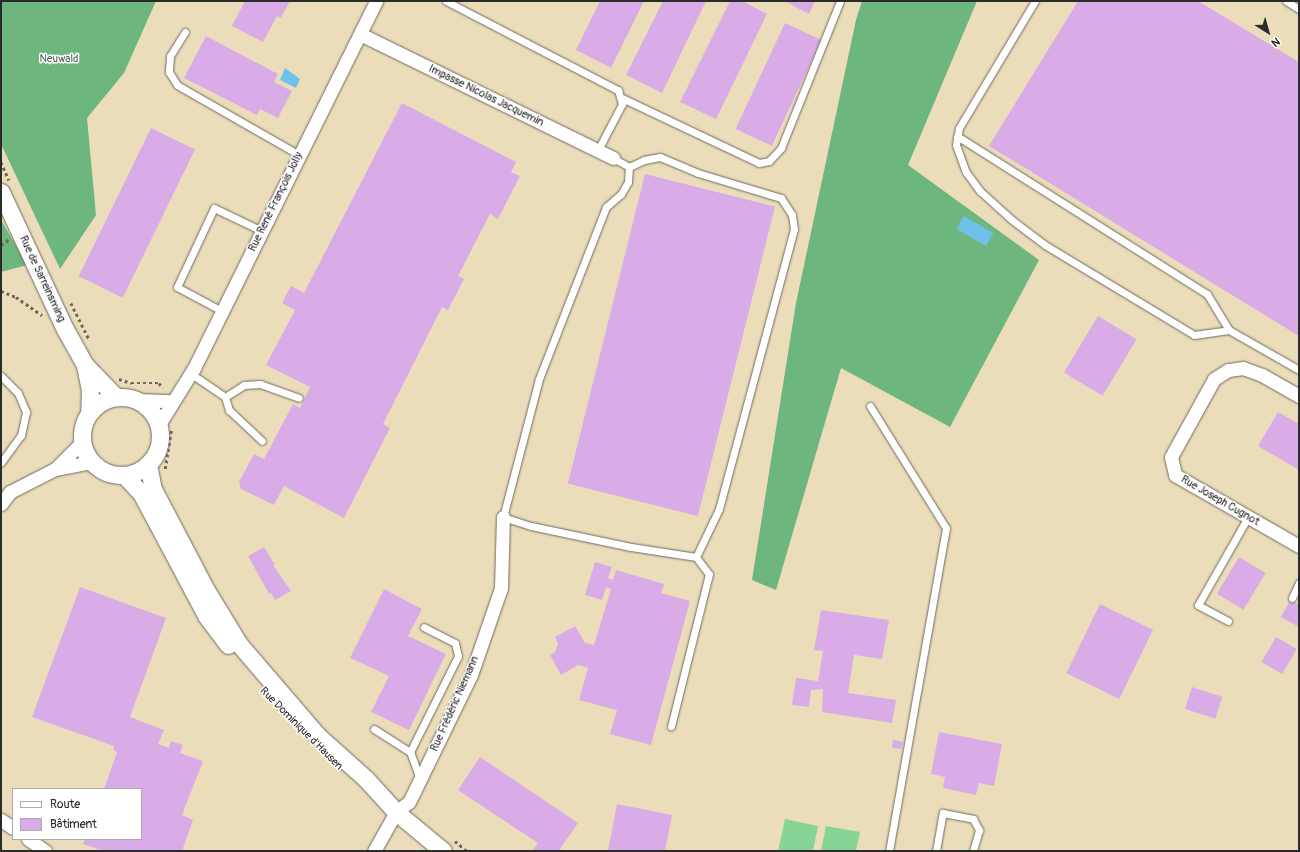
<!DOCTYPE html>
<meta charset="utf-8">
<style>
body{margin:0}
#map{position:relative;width:1300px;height:852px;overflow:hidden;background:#ebddba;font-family:Pangolin,sans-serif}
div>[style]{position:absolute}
.green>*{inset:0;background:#87d594}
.forest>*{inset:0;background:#6db67e}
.water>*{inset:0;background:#6dc1ea;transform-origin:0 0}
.building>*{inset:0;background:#daace7;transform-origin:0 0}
.path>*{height:2.5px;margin-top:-1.25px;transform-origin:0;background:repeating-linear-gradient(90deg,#6e695d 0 3px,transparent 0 6px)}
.roads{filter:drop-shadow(0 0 1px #6e695d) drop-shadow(0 0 1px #6e695d)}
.service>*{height:7px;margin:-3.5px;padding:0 3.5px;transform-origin:3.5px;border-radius:3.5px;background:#fff}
.minor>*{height:13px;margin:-6.5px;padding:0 6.5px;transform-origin:6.5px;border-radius:6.5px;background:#fff}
.tertiary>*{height:17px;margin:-8.5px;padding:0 8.5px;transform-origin:8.5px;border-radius:8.5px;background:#fff}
.tertiary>.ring{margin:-8.5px;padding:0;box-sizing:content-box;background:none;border:17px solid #fff;border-radius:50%}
span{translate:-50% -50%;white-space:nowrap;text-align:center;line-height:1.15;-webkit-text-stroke:3px #fff;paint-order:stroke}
.park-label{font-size:11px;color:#475e4a}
.street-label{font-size:11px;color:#2b2b2b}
.frame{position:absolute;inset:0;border:2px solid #2b2b2b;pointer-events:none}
.legend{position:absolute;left:12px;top:788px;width:130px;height:52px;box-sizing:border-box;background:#fff;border:1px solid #aaa;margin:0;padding:5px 7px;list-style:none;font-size:12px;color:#2b2b2b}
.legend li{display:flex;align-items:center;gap:8px;height:20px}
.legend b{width:20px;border:1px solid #aaa}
.north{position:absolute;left:1248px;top:12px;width:40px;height:40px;-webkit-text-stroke:3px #fff;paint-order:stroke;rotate:143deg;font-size:11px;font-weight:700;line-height:16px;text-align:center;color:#2b2b2b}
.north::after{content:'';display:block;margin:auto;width:14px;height:18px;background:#2b2b2b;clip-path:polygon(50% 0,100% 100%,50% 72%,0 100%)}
</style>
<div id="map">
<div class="green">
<div style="clip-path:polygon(785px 819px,818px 826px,813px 851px,778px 851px)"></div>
<div style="clip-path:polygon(826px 826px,860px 832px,856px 851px,821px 851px)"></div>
</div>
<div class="forest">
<div style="clip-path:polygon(1px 1px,156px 1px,124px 73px,87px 118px,96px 215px,60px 269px,1px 144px)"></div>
<div style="clip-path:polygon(862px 1px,977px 1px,908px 165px,1039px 260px,950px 427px,841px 368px,776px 590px,752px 580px,796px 303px,856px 20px)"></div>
<div style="clip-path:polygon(1px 220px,27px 265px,1px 272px)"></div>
</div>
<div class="water">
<div style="clip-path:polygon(285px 68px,300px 79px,296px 88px,280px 80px)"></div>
<div style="left:964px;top:216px;width:34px;height:15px;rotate:30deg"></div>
</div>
<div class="building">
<div style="clip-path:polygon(245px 1px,290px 1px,281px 18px,277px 16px,263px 42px,232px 26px)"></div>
<div style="clip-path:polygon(600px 1px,644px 1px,611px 68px,576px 50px)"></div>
<div style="clip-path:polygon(663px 1px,706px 1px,662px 93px,626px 75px)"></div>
<div style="clip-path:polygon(730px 1px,742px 1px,767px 14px,716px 119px,680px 102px)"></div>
<div style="clip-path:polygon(784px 1px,815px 1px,809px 14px)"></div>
<div style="clip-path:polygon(1078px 1px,1198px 1px,1299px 62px,1299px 336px,989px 146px)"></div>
<div style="left:785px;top:23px;width:40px;height:117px;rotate:25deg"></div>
<div style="clip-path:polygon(206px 36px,278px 74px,274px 82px,292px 91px,278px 118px,260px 109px,257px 115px,184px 78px)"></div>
<div style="clip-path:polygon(402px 103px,516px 162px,511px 172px,520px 176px,498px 219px,490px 214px,458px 276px,464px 279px,448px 310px,442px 307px,383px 424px,390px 428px,344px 518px,284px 486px,274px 505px,241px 489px,239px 482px,254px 454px,264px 459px,293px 404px,300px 408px,310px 387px,266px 365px,295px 310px,282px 303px,291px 286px,304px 293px)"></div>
<div style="left:151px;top:128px;width:49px;height:165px;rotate:26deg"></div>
<div style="left:645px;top:174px;width:134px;height:319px;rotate:14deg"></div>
<div style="left:1098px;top:316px;width:45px;height:66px;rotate:31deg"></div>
<div style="clip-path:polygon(1278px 412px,1299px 424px,1299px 470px,1258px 446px)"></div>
<div style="clip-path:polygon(264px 547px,275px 565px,273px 565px,291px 591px,275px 600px,271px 593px,269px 594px,248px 556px)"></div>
<div style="left:1239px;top:557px;width:31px;height:43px;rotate:31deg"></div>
<div style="clip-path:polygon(595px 562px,612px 567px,608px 578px,613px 580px,616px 570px,664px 584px,661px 593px,690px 601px,651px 745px,610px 734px,617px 710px,579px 700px,588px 668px,578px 665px,561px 675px,550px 655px,555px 652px,558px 643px,555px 637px,575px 626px,585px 643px,594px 645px,611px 589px,606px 587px,602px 600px,585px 595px)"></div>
<div style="clip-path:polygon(80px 587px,166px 618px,130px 717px,164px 730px,158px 744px,169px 748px,171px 741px,183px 745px,180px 753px,203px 761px,182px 815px,193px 820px,182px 851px,104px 851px,83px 844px,85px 839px,141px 839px,141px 789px,104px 789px,117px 752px,113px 750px,114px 746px,32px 717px)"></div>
<div style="clip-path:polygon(384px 589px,422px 609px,408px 636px,446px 654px,409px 730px,371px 712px,389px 676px,350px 658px)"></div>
<div style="clip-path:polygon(1290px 600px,1298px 604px,1299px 602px,1299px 627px,1281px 617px)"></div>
<div style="left:1100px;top:604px;width:59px;height:77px;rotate:26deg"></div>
<div style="clip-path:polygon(821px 610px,889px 620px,882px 659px,854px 655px,848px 693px,896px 700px,892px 723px,822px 712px,823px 689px,811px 690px,809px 707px,792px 705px,796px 678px,818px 681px,823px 651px,814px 650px)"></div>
<div style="left:1276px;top:637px;width:24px;height:29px;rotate:30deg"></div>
<div style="left:1192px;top:687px;width:32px;height:23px;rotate:18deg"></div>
<div style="clip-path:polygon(939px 732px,1002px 744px,994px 786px,979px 783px,976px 795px,943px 788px,945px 777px,931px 774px)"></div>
<div style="clip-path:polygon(893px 740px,903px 742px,901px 749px,892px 748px)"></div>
<div style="clip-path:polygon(480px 757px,578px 823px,560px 849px,563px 851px,532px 851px,538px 843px,458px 790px)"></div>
<div style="clip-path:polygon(617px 804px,672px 815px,665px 851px,608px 851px)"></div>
</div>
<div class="path">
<div style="left:1px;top:162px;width:20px;rotate:66deg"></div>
<div style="left:1px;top:245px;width:9px;rotate:-36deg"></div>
<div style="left:1px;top:291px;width:16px;rotate:22deg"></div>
<div style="left:16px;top:297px;width:32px;rotate:35deg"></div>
<div style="left:71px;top:303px;width:40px;rotate:63.4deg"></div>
<div style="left:119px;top:379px;width:13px;rotate:18deg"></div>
<div style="left:131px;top:383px;width:28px"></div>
<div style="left:159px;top:383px;width:6px;rotate:51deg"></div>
<div style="left:165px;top:469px;width:39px;rotate:-81deg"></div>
<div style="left:455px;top:841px;width:16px;rotate:40deg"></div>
</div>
<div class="roads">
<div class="service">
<div style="left:446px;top:1px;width:194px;rotate:27.4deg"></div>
<div style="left:618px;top:90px;width:15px;rotate:74deg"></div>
<div style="left:622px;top:104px;width:52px;rotate:117.6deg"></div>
<div style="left:1035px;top:1px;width:148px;rotate:120.9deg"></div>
<div style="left:959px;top:128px;width:17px;rotate:100deg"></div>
<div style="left:956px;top:145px;width:29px;rotate:70deg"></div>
<div style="left:966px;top:172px;width:24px;rotate:54deg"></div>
<div style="left:980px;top:191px;width:43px;rotate:42.2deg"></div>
<div style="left:1012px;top:220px;width:41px;rotate:37.1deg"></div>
<div style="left:1045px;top:245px;width:174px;rotate:31.1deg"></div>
<div style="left:1194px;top:335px;width:35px;rotate:-8deg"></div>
<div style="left:1229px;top:330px;width:81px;rotate:29.7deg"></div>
<div style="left:1286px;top:1px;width:15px;rotate:32deg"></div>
<div style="left:185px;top:32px;width:28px;rotate:122deg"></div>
<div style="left:170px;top:56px;width:16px;rotate:94deg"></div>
<div style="left:169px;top:72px;width:15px;rotate:58deg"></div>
<div style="left:177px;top:85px;width:141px;rotate:29.8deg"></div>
<div style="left:622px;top:98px;width:152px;rotate:25.4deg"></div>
<div style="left:759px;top:163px;width:10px;rotate:-11deg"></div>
<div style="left:769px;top:161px;width:18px;rotate:-47deg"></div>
<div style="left:781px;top:148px;width:158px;rotate:-68.1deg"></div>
<div style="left:957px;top:136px;width:296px;rotate:32.3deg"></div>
<div style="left:1207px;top:294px;width:42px;rotate:58.6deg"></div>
<div style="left:613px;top:158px;width:18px;rotate:29deg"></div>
<div style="left:629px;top:167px;width:15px;rotate:94deg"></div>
<div style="left:628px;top:182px;width:14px;rotate:120deg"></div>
<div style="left:621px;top:194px;width:20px;rotate:139deg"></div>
<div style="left:606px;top:207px;width:185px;rotate:111.3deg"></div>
<div style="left:539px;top:379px;width:143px;rotate:104.6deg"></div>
<div style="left:503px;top:517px;width:29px;rotate:18deg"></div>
<div style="left:531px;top:526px;width:102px;rotate:11.9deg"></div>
<div style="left:631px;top:547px;width:66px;rotate:8.7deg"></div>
<div style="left:696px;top:557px;width:21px;rotate:53deg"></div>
<div style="left:709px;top:574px;width:157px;rotate:104deg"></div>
<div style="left:629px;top:167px;width:17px;rotate:-25deg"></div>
<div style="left:644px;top:160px;width:16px;rotate:-11deg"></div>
<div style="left:660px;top:157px;width:41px;rotate:22.8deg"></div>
<div style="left:698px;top:173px;width:87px;rotate:16.8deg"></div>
<div style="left:781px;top:198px;width:20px;rotate:57deg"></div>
<div style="left:792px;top:215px;width:14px;rotate:82deg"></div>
<div style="left:794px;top:229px;width:290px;rotate:105deg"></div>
<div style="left:719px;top:509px;width:53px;rotate:115.6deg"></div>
<div style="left:222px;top:311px;width:51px;rotate:-151.9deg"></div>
<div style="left:177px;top:287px;width:87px;rotate:-64.9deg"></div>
<div style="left:214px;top:208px;width:53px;rotate:25.6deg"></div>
<div style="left:190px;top:373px;width:42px;rotate:34.4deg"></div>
<div style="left:225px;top:397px;width:14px;rotate:73deg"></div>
<div style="left:229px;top:410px;width:45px;rotate:43.2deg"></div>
<div style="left:1px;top:376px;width:24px;rotate:45deg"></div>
<div style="left:18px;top:393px;width:21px;rotate:67deg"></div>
<div style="left:26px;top:412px;width:24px;rotate:102deg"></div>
<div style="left:21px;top:435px;width:34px;rotate:126deg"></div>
<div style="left:225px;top:397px;width:22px;rotate:-32deg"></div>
<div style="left:244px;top:385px;width:16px;rotate:-4deg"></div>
<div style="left:260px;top:384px;width:41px;rotate:19.7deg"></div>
<div style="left:870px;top:406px;width:144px;rotate:58.1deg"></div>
<div style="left:946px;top:528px;width:328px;rotate:100deg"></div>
<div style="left:1292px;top:598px;width:17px;rotate:-65deg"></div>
<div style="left:1228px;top:621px;width:34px;rotate:-152deg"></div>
<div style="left:1198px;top:605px;width:101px;rotate:-60.4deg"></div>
<div style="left:374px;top:729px;width:43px;rotate:32.6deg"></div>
<div style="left:420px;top:779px;width:29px;rotate:-110deg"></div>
<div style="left:410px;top:752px;width:107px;rotate:-63.4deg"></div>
<div style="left:458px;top:656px;width:13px;rotate:-103deg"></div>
<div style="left:455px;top:643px;width:35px;rotate:-153deg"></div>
<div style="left:936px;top:851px;width:39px;rotate:-80deg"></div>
<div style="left:943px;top:813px;width:31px;rotate:11deg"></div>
<div style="left:973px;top:819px;width:13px;rotate:61deg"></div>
<div style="left:979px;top:830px;width:22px;rotate:106deg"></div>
</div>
<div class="minor">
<div style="left:360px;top:34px;width:282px;rotate:26.1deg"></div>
<div style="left:1299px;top:396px;width:43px;rotate:-150.4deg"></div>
<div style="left:1262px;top:375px;width:20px;rotate:-160deg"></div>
<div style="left:1243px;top:368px;width:15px;rotate:172deg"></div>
<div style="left:1228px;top:370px;width:17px;rotate:147deg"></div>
<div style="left:1214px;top:379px;width:89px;rotate:118.9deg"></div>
<div style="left:1171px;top:457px;width:18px;rotate:77deg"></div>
<div style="left:1175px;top:475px;width:143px;rotate:29.8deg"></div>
<div style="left:136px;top:400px;width:36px;rotate:2deg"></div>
<div style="left:158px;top:426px;width:68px;rotate:-58.2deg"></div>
<div style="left:194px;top:368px;width:410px;rotate:-63.6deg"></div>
<div style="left:55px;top:469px;width:38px;rotate:-45deg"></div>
<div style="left:1px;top:504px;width:15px;rotate:-53deg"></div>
<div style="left:10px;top:492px;width:51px;rotate:-27.1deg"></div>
<div style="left:55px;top:469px;width:38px;rotate:-11deg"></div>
<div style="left:1px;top:820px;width:14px;rotate:34deg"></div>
<div style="left:28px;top:839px;width:21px;rotate:35deg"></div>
<div style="left:374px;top:851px;width:45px;rotate:-60.6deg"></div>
<div style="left:396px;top:812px;width:16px;rotate:-38deg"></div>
<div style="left:409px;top:802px;width:141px;rotate:-64deg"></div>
<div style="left:471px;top:675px;width:92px;rotate:-71deg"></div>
<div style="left:501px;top:588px;width:71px;rotate:-88.4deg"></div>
</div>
<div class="tertiary">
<div style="left:1px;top:192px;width:151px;rotate:65deg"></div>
<div style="left:65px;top:329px;width:41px;rotate:60.9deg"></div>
<div style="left:85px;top:365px;width:45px;rotate:45.9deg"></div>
<div style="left:85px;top:365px;width:25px;rotate:79deg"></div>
<div style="left:90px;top:390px;width:23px;rotate:92deg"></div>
<div class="ring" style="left:82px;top:397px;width:61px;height:61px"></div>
<div style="left:148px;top:464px;width:25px;rotate:79deg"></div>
<div style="left:153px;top:489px;width:114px;rotate:62.3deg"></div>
<div style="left:206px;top:590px;width:63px;rotate:58.6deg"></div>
<div style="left:239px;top:644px;width:120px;rotate:49.4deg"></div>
<div style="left:317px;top:735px;width:66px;rotate:41.9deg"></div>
<div style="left:366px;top:779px;width:45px;rotate:47.7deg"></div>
<div style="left:396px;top:812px;width:61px;rotate:39.7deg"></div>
<div style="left:124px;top:475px;width:25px;rotate:47deg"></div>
<div style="left:141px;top:493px;width:140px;rotate:62deg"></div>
<div style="left:207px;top:617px;width:35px;rotate:53deg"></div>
</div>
</div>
<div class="park-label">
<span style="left:59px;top:59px">Neuwald</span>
</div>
<div class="street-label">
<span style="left:486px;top:96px;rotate:26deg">Impasse Nicolas Jacquemin</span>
<span style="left:276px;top:202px;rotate:-64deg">Rue René François Jolly</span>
<span style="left:42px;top:279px;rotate:65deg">Rue de Sarreinsming</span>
<span style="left:1220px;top:501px;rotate:30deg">Rue Joseph Cugnot</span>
<span style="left:455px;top:704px;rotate:-66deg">Rue Frédéric Niemann</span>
<span style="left:301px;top:729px;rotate:45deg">Rue Dominique d'Hausen</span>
</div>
<div class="frame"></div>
<ul class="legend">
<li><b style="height:5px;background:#fff"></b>Route</li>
<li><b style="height:11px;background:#daace7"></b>Bâtiment</li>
</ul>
<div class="north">N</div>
</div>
